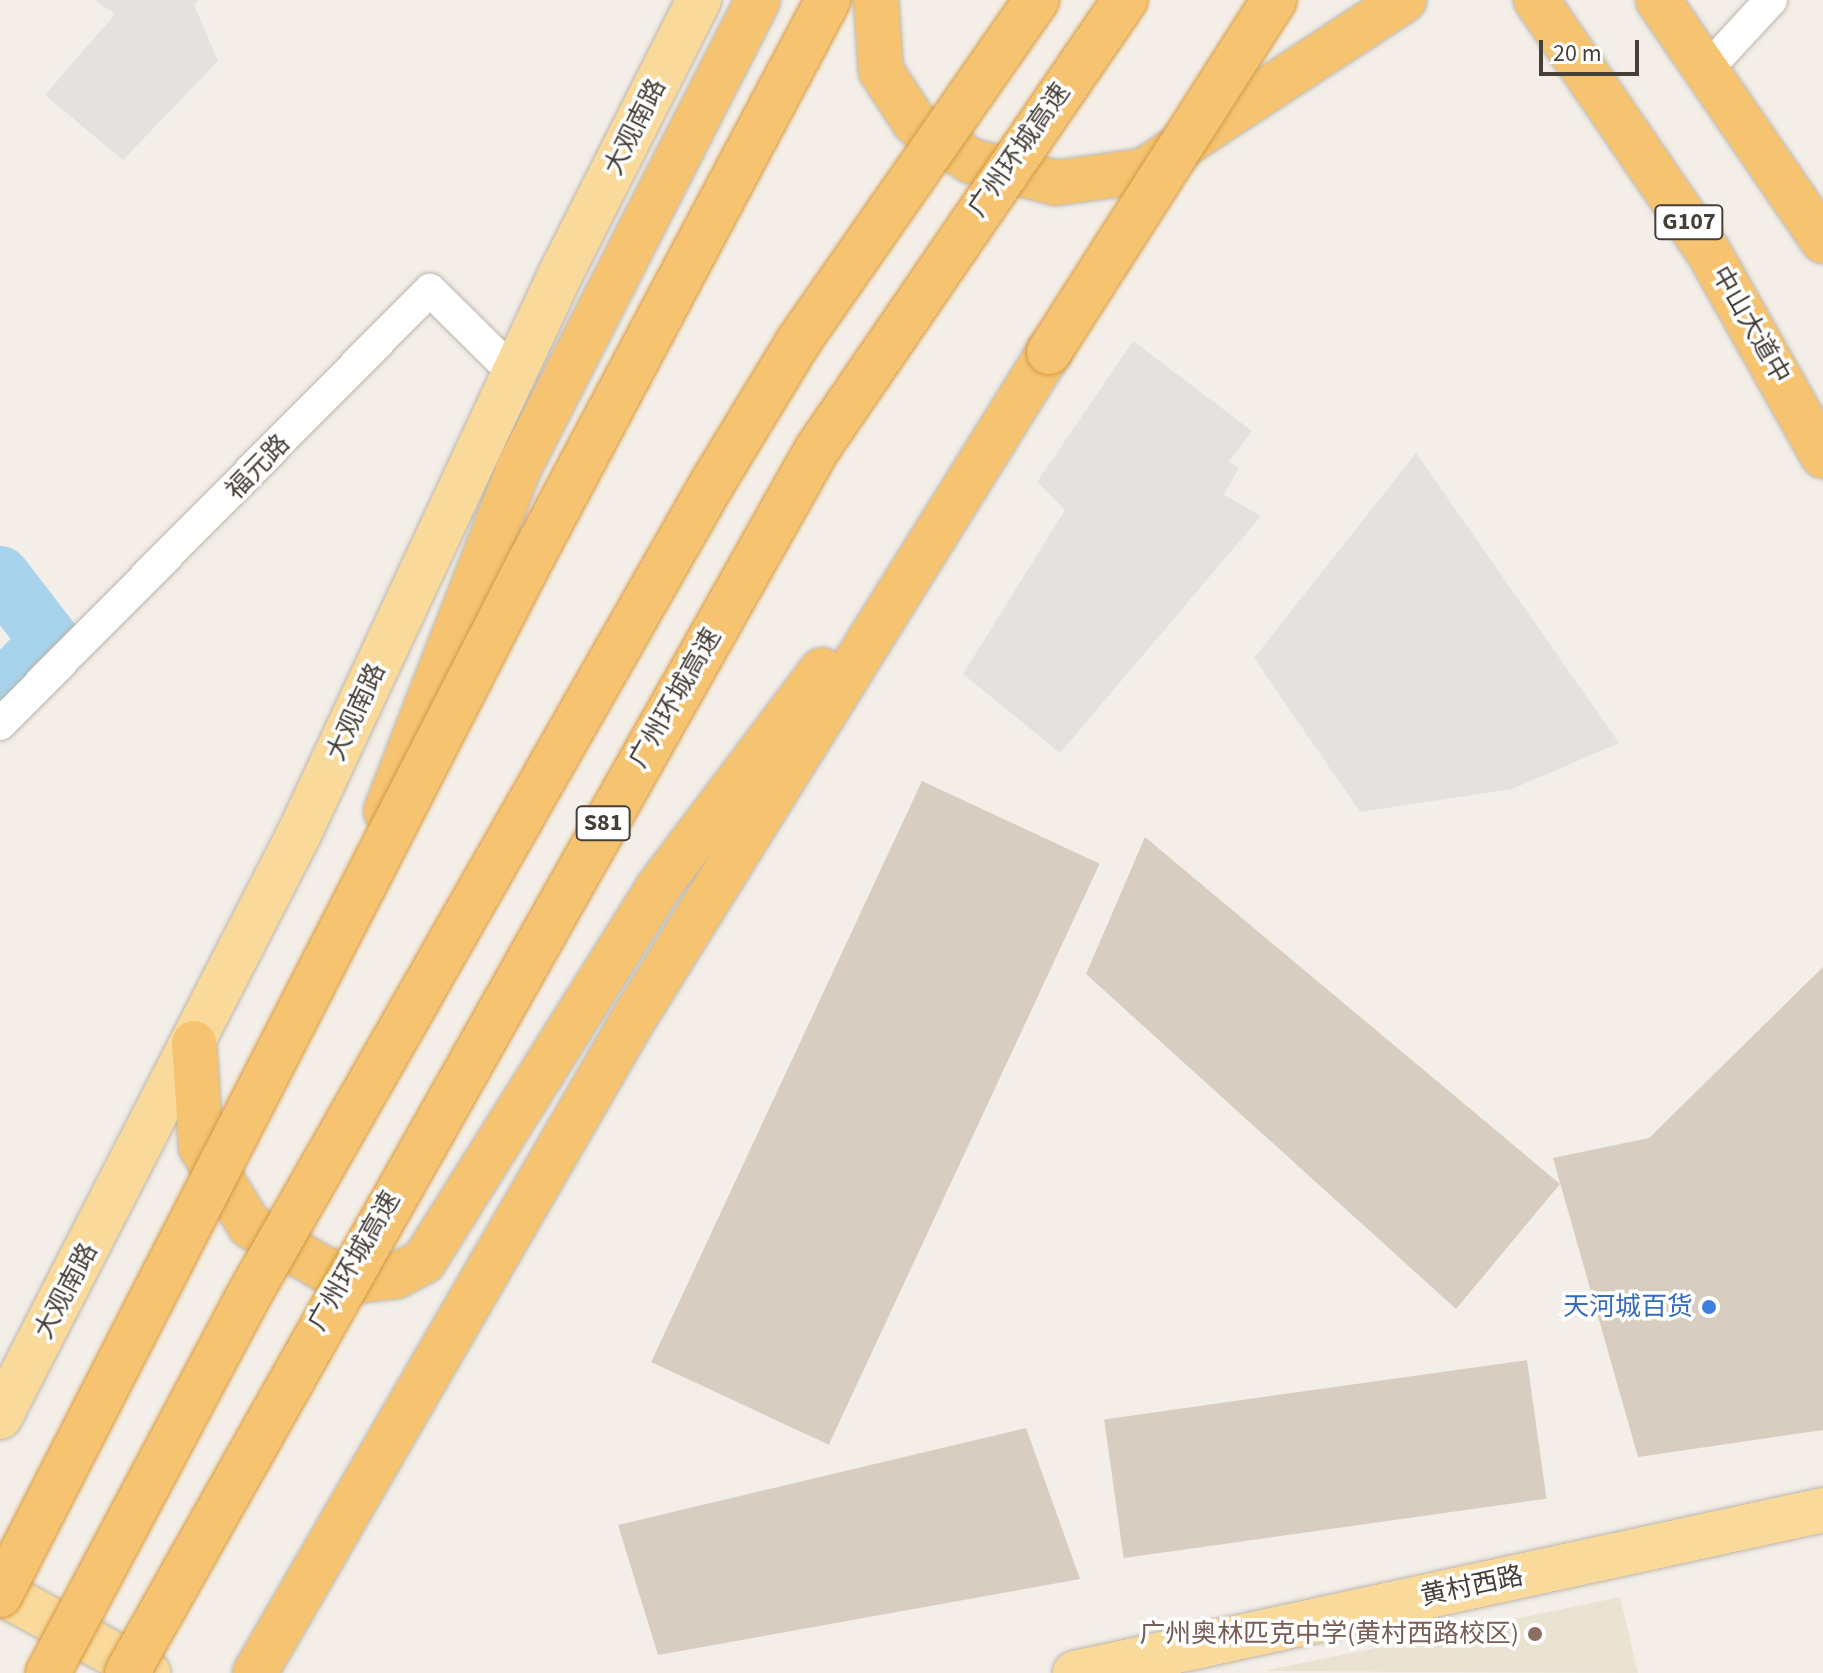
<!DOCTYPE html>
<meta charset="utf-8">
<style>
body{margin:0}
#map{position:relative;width:1823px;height:1673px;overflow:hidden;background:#f3efe8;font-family:"Source Sans 3","Noto Sans SC",sans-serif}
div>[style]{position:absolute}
.education>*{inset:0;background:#ebe3d2}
.parking>*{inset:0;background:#e4e2df}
.river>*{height:60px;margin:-30px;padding:0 30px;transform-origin:30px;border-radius:30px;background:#a7d3ec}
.building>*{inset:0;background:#d7cdc1;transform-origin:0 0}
.roads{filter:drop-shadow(0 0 2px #beb6ab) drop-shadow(0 0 2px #beb6ab)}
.street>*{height:32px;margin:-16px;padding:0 16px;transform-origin:16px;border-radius:16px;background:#fff}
.primary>*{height:44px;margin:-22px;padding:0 22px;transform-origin:22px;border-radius:22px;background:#f9da9b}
.highway>*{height:44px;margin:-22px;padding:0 22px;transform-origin:22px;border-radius:22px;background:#f6c470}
.bridges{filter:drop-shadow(0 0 2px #d59840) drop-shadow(0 0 2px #d59840)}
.highway-bridge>*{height:44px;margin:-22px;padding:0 22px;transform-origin:22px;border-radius:22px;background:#f6c470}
.dots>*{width:22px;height:22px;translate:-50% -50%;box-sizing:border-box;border:4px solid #fff;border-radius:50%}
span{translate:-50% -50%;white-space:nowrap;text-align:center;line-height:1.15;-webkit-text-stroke:7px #fff;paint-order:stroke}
.shield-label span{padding:2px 6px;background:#fff;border:2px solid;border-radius:6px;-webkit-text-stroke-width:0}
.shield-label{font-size:24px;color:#463f37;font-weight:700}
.street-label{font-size:26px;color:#463f37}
.shop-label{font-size:26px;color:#366cbe}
.right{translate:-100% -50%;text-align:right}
.education-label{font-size:26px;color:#785e54}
.scale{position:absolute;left:1539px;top:40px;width:100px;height:36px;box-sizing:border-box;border:4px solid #463f37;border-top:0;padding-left:10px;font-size:24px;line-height:28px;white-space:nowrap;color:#463f37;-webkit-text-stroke:6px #fff;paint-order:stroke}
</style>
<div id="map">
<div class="education">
<div style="clip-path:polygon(1620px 1597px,1638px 1673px,1264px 1671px)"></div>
</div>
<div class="parking">
<div style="clip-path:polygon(95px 0,199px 0,194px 5px,218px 61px,123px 160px,45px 95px,115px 14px)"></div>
<div style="clip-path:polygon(1133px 341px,1252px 431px,1229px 462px,1239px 467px,1224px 495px,1261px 516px,1060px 753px,963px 674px,1065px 510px,1037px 482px)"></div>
<div style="clip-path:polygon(1416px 453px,1619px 743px,1512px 789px,1360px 812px,1254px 658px)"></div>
</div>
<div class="river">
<div style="left:0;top:576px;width:82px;rotate:52.4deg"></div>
<div style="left:50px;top:641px;width:72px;rotate:133.9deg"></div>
</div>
<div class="building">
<div style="left:922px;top:781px;width:196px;height:641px;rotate:25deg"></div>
<div style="clip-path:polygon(1145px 837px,1560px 1184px,1456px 1309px,1086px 974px)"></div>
<div style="clip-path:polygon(1823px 967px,1823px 1430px,1638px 1457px,1553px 1158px,1649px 1138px)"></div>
<div style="left:1527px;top:1360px;width:140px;height:427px;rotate:82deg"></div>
<div style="clip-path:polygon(1026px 1428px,1080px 1579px,658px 1655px,618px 1525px)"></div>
</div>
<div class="roads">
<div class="street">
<div style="left:1709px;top:67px;width:91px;rotate:-47.2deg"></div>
<div style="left:0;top:724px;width:611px;rotate:-45.27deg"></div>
<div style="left:430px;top:290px;width:118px;rotate:44.7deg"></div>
</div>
<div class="primary">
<div style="left:0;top:1417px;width:655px;rotate:-62.85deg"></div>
<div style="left:299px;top:834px;width:619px;rotate:-64.97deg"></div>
<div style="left:561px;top:273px;width:306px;rotate:-63.2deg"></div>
<div style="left:0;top:1592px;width:169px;rotate:28.7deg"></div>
<div style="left:1075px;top:1673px;width:766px;rotate:-12.29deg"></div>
</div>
<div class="highway">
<div style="left:876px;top:0;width:71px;rotate:86deg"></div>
<div style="left:881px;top:71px;width:62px;rotate:56.8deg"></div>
<div style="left:915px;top:123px;width:68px;rotate:34.2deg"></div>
<div style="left:971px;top:161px;width:88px;rotate:14.5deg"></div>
<div style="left:1056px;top:183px;width:88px;rotate:-7.9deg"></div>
<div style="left:1143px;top:171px;width:312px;rotate:-33.2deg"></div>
<div style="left:1536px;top:0;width:304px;rotate:55.6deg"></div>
<div style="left:1708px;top:251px;width:235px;rotate:60.7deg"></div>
<div style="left:1658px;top:0;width:292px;rotate:55.6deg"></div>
<div style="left:386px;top:811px;width:368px;rotate:-68.8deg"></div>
<div style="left:519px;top:468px;width:525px;rotate:-62.95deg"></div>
<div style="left:194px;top:1043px;width:104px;rotate:86.1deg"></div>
<div style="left:201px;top:1147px;width:93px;rotate:58.2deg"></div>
<div style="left:250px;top:1226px;width:86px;rotate:30.2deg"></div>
<div style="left:324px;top:1269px;width:41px;rotate:15.4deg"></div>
<div style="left:364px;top:1280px;width:32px;rotate:-7deg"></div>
<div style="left:396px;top:1276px;width:32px;rotate:-28deg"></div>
<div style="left:424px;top:1261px;width:439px;rotate:-57.9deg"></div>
<div style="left:657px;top:889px;width:274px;rotate:-53deg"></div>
<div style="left:255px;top:1673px;width:749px;rotate:-59.94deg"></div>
<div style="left:630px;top:1025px;width:793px;rotate:-58.09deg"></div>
</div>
</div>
<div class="bridges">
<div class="highway-bridge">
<div style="left:1049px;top:352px;width:418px;rotate:-57.4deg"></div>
<div style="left:0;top:1595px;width:1157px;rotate:-62.86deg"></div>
<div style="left:528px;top:565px;width:640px;rotate:-62.03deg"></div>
<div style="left:48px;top:1673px;width:420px;rotate:-62deg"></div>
<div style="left:245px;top:1302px;width:944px;rotate:-60.29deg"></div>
<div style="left:713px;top:482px;width:164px;rotate:-58.7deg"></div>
<div style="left:798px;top:342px;width:417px;rotate:-55.1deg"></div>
<div style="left:127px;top:1673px;width:1403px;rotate:-60.58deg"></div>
<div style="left:816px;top:451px;width:547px;rotate:-55.58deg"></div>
</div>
</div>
<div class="dots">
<div style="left:1709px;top:1307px;background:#3f7fe0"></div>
<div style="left:1535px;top:1634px;background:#8d6e63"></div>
</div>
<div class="shield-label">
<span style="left:1689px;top:222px">G107</span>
<span style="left:603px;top:823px">S81</span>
</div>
<div class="street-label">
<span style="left:635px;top:127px;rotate:-63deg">大观南路</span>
<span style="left:1019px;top:150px;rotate:-55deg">广州环城高速</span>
<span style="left:1751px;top:325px;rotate:60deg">中山大道中</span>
<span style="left:258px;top:467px;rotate:-46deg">福元路</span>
<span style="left:675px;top:698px;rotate:-60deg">广州环城高速</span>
<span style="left:356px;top:712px;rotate:-65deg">大观南路</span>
<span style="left:354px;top:1261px;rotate:-60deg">广州环城高速</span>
<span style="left:66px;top:1291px;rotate:-62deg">大观南路</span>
<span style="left:1472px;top:1586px;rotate:-12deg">黄村西路</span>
</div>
<div class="shop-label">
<span class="right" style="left:1693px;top:1307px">天河城百货</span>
</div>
<div class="education-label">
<span class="right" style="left:1519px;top:1634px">广州奥林匹克中学(黄村西路校区)</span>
</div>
<div class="scale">20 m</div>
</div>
